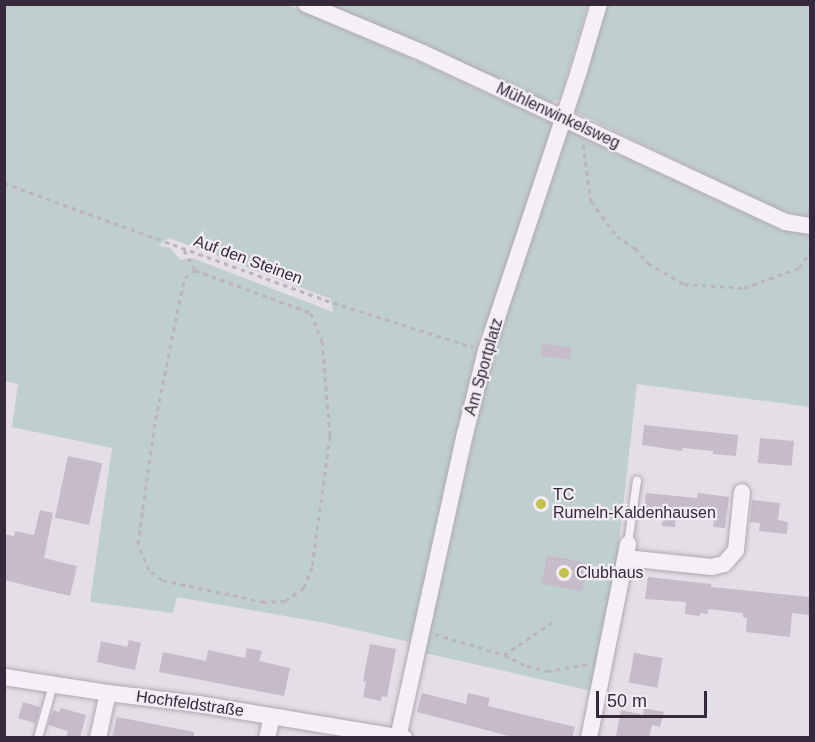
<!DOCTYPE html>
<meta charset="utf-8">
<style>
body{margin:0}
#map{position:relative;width:815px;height:742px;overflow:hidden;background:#e4dee6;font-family:Helvetica,sans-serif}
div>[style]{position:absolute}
.green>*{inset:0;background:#bfcfce}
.building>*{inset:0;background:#c5bbc9;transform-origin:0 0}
.path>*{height:3px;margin-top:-1.5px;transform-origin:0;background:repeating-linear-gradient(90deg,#bbb4be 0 4.5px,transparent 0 9px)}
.roads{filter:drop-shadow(0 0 2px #b0a7b3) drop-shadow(0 0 2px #b0a7b3)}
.service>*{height:8px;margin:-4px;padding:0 4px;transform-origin:4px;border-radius:4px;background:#f4f0f5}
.minor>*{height:16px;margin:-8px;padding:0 8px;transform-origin:8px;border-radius:8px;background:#f4f0f5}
.dots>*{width:16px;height:16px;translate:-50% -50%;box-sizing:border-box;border:3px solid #f2edf4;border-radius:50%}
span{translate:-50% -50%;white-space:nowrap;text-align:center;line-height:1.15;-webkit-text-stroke:4.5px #f2edf4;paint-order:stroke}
.street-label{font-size:16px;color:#37283c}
.poi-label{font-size:16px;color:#37283c}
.left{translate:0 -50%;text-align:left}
.frame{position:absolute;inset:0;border:6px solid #37283c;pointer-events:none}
.scale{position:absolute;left:596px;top:691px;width:111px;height:27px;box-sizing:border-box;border:3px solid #37283c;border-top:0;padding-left:8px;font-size:18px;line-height:21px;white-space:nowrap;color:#37283c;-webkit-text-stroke:4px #f2edf4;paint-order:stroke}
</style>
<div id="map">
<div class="green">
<div style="clip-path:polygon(evenodd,4px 5px,288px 5px,420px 62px,782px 230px,810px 235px,810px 407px,637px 384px,617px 560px,592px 691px,425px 653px,497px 332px,481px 331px,410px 642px,325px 623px,177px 597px,173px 613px,90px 602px,112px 448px,12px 427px,18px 384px,5px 381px,4px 5px,169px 238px,331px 299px,333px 312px,192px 258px,180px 260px,170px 248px,158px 245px,169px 238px)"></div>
<div style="clip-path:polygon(329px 5px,588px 5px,560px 99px,546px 104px)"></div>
<div style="clip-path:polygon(605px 5px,810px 5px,810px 217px,783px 211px,755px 199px,574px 111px)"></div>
</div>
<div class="building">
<div style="left:542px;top:344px;width:29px;height:12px;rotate:6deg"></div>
<div style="clip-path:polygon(644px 425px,738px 435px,736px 456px,713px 454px,713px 451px,683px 448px,682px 451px,642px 445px)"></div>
<div style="left:760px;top:438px;width:34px;height:25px;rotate:5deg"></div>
<div style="left:68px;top:456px;width:35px;height:63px;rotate:12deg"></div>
<div style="clip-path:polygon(646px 493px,697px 498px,698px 493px,729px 497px,725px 528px,713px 527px,715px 514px,677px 510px,675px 527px,662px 526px,663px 519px,643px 517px)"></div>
<div style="clip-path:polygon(752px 500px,780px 503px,778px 520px,788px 522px,787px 534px,759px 531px,760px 523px,750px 522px)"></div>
<div style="clip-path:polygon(40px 510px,53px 513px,44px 558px,77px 566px,70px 596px,4px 580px,4px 534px,14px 536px,15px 531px,34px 535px)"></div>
<div style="left:547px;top:555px;width:41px;height:29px;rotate:11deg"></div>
<div style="clip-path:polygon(648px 577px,711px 584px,711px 587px,810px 597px,810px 615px,792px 613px,790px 637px,746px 632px,747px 618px,743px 617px,743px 613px,708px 609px,708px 614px,700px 613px,700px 616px,685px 614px,686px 602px,645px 599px)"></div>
<div style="clip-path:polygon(129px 640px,141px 643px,135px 670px,97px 662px,101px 641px,127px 647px)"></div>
<div style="clip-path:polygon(370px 644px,396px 649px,387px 697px,382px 696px,381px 701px,363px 697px,366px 682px,363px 681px)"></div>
<div style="clip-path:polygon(247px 648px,262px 651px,259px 661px,290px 668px,284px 696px,159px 672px,163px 652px,206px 661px,208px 650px,245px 658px)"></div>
<div style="left:634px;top:653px;width:29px;height:30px;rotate:10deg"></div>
<div style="clip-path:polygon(422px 693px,466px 704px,468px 693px,490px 698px,488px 706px,575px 727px,572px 738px,517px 738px,417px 712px)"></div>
<div style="left:23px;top:702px;width:18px;height:17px;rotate:16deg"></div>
<div style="clip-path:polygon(61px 708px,86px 715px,80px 738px,66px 738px,68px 731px,48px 725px,53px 710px,59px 712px)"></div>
<div style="clip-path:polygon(644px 708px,664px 712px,660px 727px,652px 725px,649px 738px,616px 736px,621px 710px,643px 715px)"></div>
<div style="clip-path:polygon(117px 717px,194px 732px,194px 738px,112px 738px)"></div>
</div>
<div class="path">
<div style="left:583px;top:144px;width:58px;rotate:82deg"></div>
<div style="left:591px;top:201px;width:44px;rotate:53.4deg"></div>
<div style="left:617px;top:236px;width:22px;rotate:34deg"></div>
<div style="left:635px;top:248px;width:20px;rotate:49deg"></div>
<div style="left:648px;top:263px;width:42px;rotate:30.3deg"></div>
<div style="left:684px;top:284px;width:60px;rotate:3.8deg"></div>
<div style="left:744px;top:288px;width:59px;rotate:-20deg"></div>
<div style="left:799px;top:268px;width:19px;rotate:-55deg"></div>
<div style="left:4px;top:183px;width:342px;rotate:20deg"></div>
<div style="left:325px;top:300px;width:155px;rotate:17.6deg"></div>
<div style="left:184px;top:250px;width:23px;rotate:61deg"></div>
<div style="left:195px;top:270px;width:124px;rotate:20.3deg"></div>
<div style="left:311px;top:313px;width:30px;rotate:69deg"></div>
<div style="left:322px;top:341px;width:95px;rotate:85.2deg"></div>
<div style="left:330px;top:436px;width:132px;rotate:97.8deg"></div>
<div style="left:312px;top:567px;width:22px;rotate:111deg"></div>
<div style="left:304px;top:588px;width:23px;rotate:146deg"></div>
<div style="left:285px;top:601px;width:21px;rotate:177deg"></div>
<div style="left:264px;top:602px;width:104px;rotate:-167.8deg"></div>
<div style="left:162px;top:580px;width:16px;rotate:-142deg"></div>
<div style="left:149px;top:570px;width:28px;rotate:-113deg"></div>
<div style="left:138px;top:544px;width:117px;rotate:-82.1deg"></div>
<div style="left:154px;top:428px;width:126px;rotate:-78.6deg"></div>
<div style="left:179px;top:304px;width:27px;rotate:-77deg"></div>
<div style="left:185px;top:278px;width:13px;rotate:-39deg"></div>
<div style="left:435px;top:634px;width:72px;rotate:16.9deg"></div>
<div style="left:504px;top:655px;width:25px;rotate:26deg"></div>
<div style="left:527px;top:666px;width:21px;rotate:14deg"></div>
<div style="left:547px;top:671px;width:43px;rotate:-9.5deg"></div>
<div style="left:504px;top:655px;width:60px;rotate:-34.2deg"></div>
</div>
<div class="roads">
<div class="service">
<div style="left:628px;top:544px;width:64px;rotate:-81.9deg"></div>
<div style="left:38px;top:738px;width:55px;rotate:-74.2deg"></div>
</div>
<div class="minor">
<div style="left:306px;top:4px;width:127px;rotate:22.7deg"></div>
<div style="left:423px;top:53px;width:400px;rotate:25deg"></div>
<div style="left:785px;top:222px;width:25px;rotate:9deg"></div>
<div style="left:626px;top:558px;width:86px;rotate:6deg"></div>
<div style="left:712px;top:567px;width:12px;rotate:-14deg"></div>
<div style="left:724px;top:564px;width:18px;rotate:-49deg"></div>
<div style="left:736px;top:550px;width:58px;rotate:-84.1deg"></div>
<div style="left:4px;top:677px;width:105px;rotate:8.7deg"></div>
<div style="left:108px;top:693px;width:91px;rotate:7deg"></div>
<div style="left:198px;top:704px;width:209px;rotate:9.4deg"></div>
<div style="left:98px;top:738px;width:46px;rotate:-77.5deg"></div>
<div style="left:267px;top:738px;width:22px;rotate:-77deg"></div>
<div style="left:398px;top:738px;width:311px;rotate:-77.6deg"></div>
<div style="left:465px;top:434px;width:86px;rotate:-75.8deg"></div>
<div style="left:486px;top:351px;width:295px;rotate:-71.6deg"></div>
<div style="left:579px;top:71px;width:70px;rotate:-73.4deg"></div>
<div style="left:589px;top:738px;width:198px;rotate:-78.6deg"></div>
</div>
</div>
<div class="dots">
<div style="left:541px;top:504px;background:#c3c14b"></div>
<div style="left:564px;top:573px;background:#c3c14b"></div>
</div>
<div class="street-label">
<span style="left:558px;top:116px;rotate:25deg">Mühlenwinkelsweg</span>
<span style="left:248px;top:260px;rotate:20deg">Auf den Steinen</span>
<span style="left:484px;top:367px;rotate:-74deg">Am Sportplatz</span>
<span style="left:190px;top:704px;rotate:8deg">Hochfeldstraße</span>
</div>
<div class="poi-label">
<span class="left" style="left:553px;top:504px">TC<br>Rumeln-Kaldenhausen</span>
<span class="left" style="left:576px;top:573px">Clubhaus</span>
</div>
<div class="frame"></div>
<div class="scale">50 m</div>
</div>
